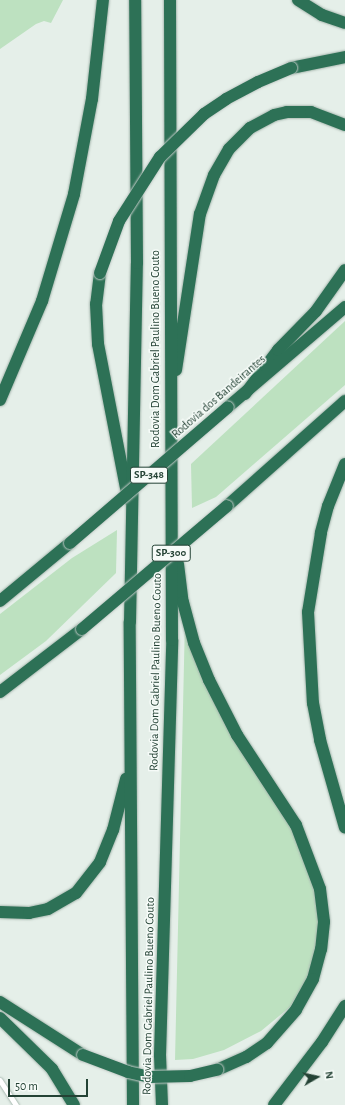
<!DOCTYPE html>
<style>
body{margin:0}
#map{position:relative;width:345px;height:1105px;overflow:hidden;background:#e5efe9;font-family:"Alegreya Sans",sans-serif}
div>[style]{position:absolute}
.green>*{inset:0;background:#bde1c0}
.roads{filter:drop-shadow(0 0 1px #a7b8af) drop-shadow(0 0 1px #a7b8af)}
.lane>*{height:4.5px;margin:-2.25px;padding:0 2.25px;transform-origin:2.25px;border-radius:2.25px;background:#fff}
.highway>*{height:12px;margin:-6px;padding:0 6px;transform-origin:6px;border-radius:6px;background:#2d7156}
.bridges{filter:drop-shadow(0 0 1px #c1cac6) drop-shadow(0 0 1px #c1cac6)}
.highway-bridge>*{height:12px;margin:-6px;padding:0 6px;transform-origin:6px;border-radius:6px;background:#2d7156}
span{translate:-50% -50%;white-space:nowrap;text-align:center;line-height:1.15;-webkit-text-stroke:3px #f6fbf8;paint-order:stroke}
.shield-label span{padding:1px 3px;background:#f6fbf8;border:1px solid;border-radius:3px;-webkit-text-stroke-width:0}
.shield-label{font-size:11px;color:#234234;font-weight:700}
.street-label{font-size:12px;color:#234234}
.north{position:absolute;left:297px;top:1057px;width:40px;height:40px;-webkit-text-stroke:3px #f6fbf8;paint-order:stroke;rotate:81deg;font-size:11px;font-weight:700;line-height:16px;text-align:center;color:#234234}
.north::after{content:'';display:block;margin:auto;width:14px;height:18px;background:#234234;clip-path:polygon(50% 0,100% 100%,50% 72%,0 100%)}
.scale{position:absolute;left:8px;top:1079px;width:80px;height:18px;box-sizing:border-box;border:2px solid #234234;border-top:0;padding-left:5px;font-size:12px;line-height:14px;white-space:nowrap;color:#234234;-webkit-text-stroke:3px #f6fbf8;paint-order:stroke}
</style>
<div id="map">
<div class="green">
<div style="clip-path:polygon(0 0,63px 0,51px 23px,44px 21px,36px 24px,0 49px)"></div>
<div style="clip-path:polygon(345px 321px,345px 385px,216px 497px,192px 508px,191px 464px)"></div>
<div style="clip-path:polygon(117px 530px,116px 573px,46px 641px,0 675px,0 614px,72px 558px)"></div>
<div style="clip-path:polygon(185px 619px,245px 753px,308px 855px,321px 924px,312px 970px,290px 1007px,261px 1031px,224px 1050px,193px 1059px,175px 1060px)"></div>
</div>
<div class="roads">
<div class="lane">
<div style="left:0;top:1080px;width:30px;rotate:57deg"></div>
</div>
<div class="highway">
<div style="left:298px;top:0;width:28px;rotate:32deg"></div>
<div style="left:322px;top:15px;width:24px;rotate:19deg"></div>
<div style="left:291px;top:68px;width:55px;rotate:-11.5deg"></div>
<div style="left:100px;top:273px;width:31px;rotate:97deg"></div>
<div style="left:96px;top:304px;width:40px;rotate:87.1deg"></div>
<div style="left:98px;top:344px;width:158px;rotate:79deg"></div>
<div style="left:176px;top:370px;width:158px;rotate:-81.3deg"></div>
<div style="left:200px;top:214px;width:41px;rotate:-70.3deg"></div>
<div style="left:214px;top:175px;width:30px;rotate:-60deg"></div>
<div style="left:229px;top:149px;width:30px;rotate:-45deg"></div>
<div style="left:250px;top:128px;width:27px;rotate:-28deg"></div>
<div style="left:274px;top:115px;width:13px;rotate:-13deg"></div>
<div style="left:287px;top:112px;width:24px"></div>
<div style="left:311px;top:112px;width:36px;rotate:21deg"></div>
<div style="left:245px;top:394px;width:55px;rotate:-53.1deg"></div>
<div style="left:278px;top:350px;width:54px;rotate:-45.7deg"></div>
<div style="left:316px;top:311px;width:50px;rotate:-54.7deg"></div>
<div style="left:0;top:400px;width:108px;rotate:-67deg"></div>
<div style="left:42px;top:301px;width:112px;rotate:-73.3deg"></div>
<div style="left:74px;top:194px;width:97px;rotate:-79.3deg"></div>
<div style="left:92px;top:99px;width:100px;rotate:-83.7deg"></div>
<div style="left:228px;top:407px;width:154px;rotate:-40.5deg"></div>
<div style="left:345px;top:464px;width:45px;rotate:112deg"></div>
<div style="left:328px;top:506px;width:28px;rotate:105deg"></div>
<div style="left:321px;top:533px;width:80px;rotate:99.3deg"></div>
<div style="left:308px;top:612px;width:91px;rotate:86.9deg"></div>
<div style="left:313px;top:703px;width:38px;rotate:79deg"></div>
<div style="left:320px;top:740px;width:91px;rotate:74.1deg"></div>
<div style="left:227px;top:506px;width:158px;rotate:-41.7deg"></div>
<div style="left:178px;top:564px;width:38px;rotate:83deg"></div>
<div style="left:183px;top:602px;width:42px;rotate:75deg"></div>
<div style="left:194px;top:643px;width:40px;rotate:68deg"></div>
<div style="left:209px;top:680px;width:62px;rotate:63deg"></div>
<div style="left:237px;top:735px;width:108px;rotate:56.8deg"></div>
<div style="left:296px;top:825px;width:68px;rotate:69.4deg"></div>
<div style="left:320px;top:889px;width:33px;rotate:83deg"></div>
<div style="left:324px;top:922px;width:27px;rotate:96deg"></div>
<div style="left:321px;top:949px;width:31px;rotate:105deg"></div>
<div style="left:313px;top:979px;width:35px;rotate:119deg"></div>
<div style="left:296px;top:1010px;width:44px;rotate:131.3deg"></div>
<div style="left:267px;top:1043px;width:25px;rotate:146deg"></div>
<div style="left:246px;top:1057px;width:32px;rotate:156deg"></div>
<div style="left:0;top:601px;width:91px;rotate:-39.6deg"></div>
<div style="left:0;top:692px;width:103px;rotate:-37.5deg"></div>
<div style="left:0;top:912px;width:29px;rotate:2deg"></div>
<div style="left:29px;top:913px;width:19px;rotate:-12deg"></div>
<div style="left:48px;top:909px;width:32px;rotate:-30deg"></div>
<div style="left:76px;top:893px;width:39px;rotate:-52deg"></div>
<div style="left:100px;top:862px;width:35px;rotate:-68deg"></div>
<div style="left:113px;top:830px;width:53px;rotate:-75.7deg"></div>
<div style="left:0;top:1002px;width:98px;rotate:32.6deg"></div>
<div style="left:0;top:1018px;width:73px;rotate:44.4deg"></div>
<div style="left:52px;top:1069px;width:42px;rotate:58.6deg"></div>
<div style="left:133px;top:1105px;width:483px;rotate:-90.4deg"></div>
<div style="left:130px;top:622px;width:359px;rotate:-88.9deg"></div>
<div style="left:137px;top:263px;width:263px;rotate:-90.4deg"></div>
<div style="left:162px;top:1105px;width:50px;rotate:-92.3deg"></div>
<div style="left:160px;top:1055px;width:415px;rotate:-88.3deg"></div>
<div style="left:172px;top:640px;width:640px;rotate:-90.18deg"></div>
<div style="left:274px;top:1105px;width:79px;rotate:-52.7deg"></div>
<div style="left:322px;top:1042px;width:43px;rotate:-57.4deg"></div>
</div>
</div>
<div class="bridges">
<div class="highway-bridge">
<div style="left:100px;top:273px;width:55px;rotate:-69.9deg"></div>
<div style="left:119px;top:221px;width:76px;rotate:-57.4deg"></div>
<div style="left:160px;top:157px;width:62px;rotate:-44.3deg"></div>
<div style="left:204px;top:114px;width:27px;rotate:-34deg"></div>
<div style="left:226px;top:99px;width:36px;rotate:-28deg"></div>
<div style="left:258px;top:82px;width:36px;rotate:-23deg"></div>
<div style="left:70px;top:543px;width:208px;rotate:-40.7deg"></div>
<div style="left:82px;top:629px;width:190px;rotate:-40.3deg"></div>
<div style="left:83px;top:1055px;width:48px;rotate:20.7deg"></div>
<div style="left:128px;top:1072px;width:22px;rotate:13deg"></div>
<div style="left:149px;top:1077px;width:41px;rotate:-1.4deg"></div>
<div style="left:190px;top:1076px;width:28px;rotate:-13deg"></div>
</div>
</div>
<div class="shield-label">
<span style="left:149px;top:475px">SP-348</span>
<span style="left:171px;top:553px">SP-300</span>
</div>
<div class="street-label">
<span style="left:156px;top:349px;rotate:-90deg">Rodovia Dom Gabriel Paulino Bueno Couto</span>
<span style="left:219px;top:397px;rotate:-41deg">Rodovia dos Bandeirantes</span>
<span style="left:156px;top:672px;rotate:-89deg">Rodovia Dom Gabriel Paulino Bueno Couto</span>
<span style="left:149px;top:996px;rotate:-89deg">Rodovia Dom Gabriel Paulino Bueno Couto</span>
</div>
<div class="north">N</div>
<div class="scale">50 m</div>
</div>
